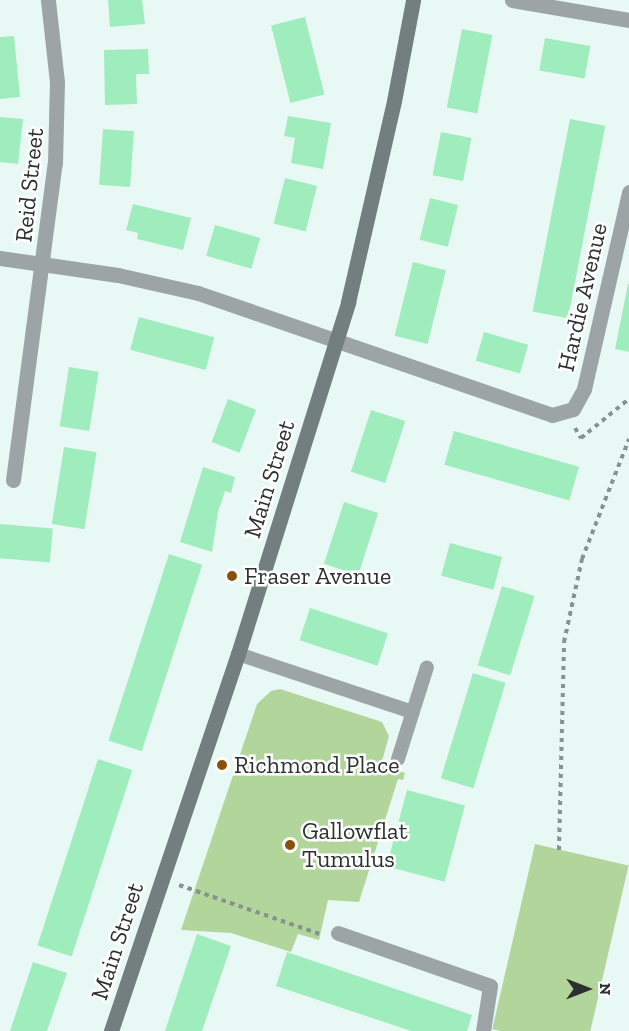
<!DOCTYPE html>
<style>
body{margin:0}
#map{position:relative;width:629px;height:1031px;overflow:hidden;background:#e8f9f5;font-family:"Zilla Slab",serif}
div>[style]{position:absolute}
.green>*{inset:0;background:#b2d59b;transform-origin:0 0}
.building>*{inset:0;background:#9fedbd;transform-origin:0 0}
.path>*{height:4px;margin-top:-2px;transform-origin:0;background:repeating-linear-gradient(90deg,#879390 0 4.5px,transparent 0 9px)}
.service>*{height:14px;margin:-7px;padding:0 7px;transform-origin:7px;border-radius:7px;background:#9da4a5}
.minor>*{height:15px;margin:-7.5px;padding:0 7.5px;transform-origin:7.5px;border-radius:7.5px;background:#9da4a5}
.secondary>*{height:15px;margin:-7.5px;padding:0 7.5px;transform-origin:7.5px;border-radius:7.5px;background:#737e7f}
.dots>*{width:16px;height:16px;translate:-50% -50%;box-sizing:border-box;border:3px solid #fff;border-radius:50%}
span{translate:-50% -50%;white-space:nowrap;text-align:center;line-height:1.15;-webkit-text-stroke:5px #fff;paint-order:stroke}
.street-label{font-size:24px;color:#2a312f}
.poi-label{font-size:24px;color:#2a312f}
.left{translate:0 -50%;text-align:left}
.north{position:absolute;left:557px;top:959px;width:60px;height:60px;-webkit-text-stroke:4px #fff;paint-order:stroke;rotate:90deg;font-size:16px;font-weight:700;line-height:24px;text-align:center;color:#2a312f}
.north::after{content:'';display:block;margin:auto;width:21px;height:27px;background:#2a312f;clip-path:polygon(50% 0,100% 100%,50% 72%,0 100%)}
</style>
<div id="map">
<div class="green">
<div style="clip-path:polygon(280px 689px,382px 722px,389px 736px,381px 765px,405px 773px,403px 780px,398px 779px,359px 902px,328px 900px,319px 940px,298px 934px,291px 952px,231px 933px,181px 930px,257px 704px,271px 691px)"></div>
<div style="left:535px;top:844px;width:96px;height:190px;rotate:13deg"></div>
</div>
<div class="building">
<div style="clip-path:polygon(108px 0,142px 0,145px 24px,110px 27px)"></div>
<div style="left:305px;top:17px;width:80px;height:35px;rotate:76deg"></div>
<div style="left:462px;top:29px;width:31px;height:80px;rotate:11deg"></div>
<div style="clip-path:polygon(14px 36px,20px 97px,0 99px,0 37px)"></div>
<div style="left:545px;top:38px;width:46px;height:33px;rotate:10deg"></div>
<div style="clip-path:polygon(148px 49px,149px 74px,136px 74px,137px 104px,105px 105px,104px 50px)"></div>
<div style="clip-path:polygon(288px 116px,331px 123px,323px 169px,291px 163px,295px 138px,284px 136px)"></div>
<div style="clip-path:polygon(0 117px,23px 119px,18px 164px,0 162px)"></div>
<div style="left:570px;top:119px;width:36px;height:196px;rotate:11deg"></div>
<div style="left:103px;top:129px;width:31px;height:56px;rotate:4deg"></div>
<div style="left:441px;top:132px;width:31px;height:44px;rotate:11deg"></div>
<div style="left:285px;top:178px;width:33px;height:47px;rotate:14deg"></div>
<div style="left:430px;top:198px;width:29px;height:43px;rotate:14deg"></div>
<div style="clip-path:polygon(133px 204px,191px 218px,183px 250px,137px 239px,138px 233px,126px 230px)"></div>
<div style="left:215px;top:225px;width:47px;height:32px;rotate:16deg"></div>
<div style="left:413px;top:262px;width:34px;height:76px;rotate:14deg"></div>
<div style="clip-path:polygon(628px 284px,629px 284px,629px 352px,615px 349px)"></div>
<div style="left:139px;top:317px;width:78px;height:34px;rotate:15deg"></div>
<div style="left:484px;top:332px;width:46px;height:30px;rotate:16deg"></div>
<div style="left:69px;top:367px;width:30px;height:60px;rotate:9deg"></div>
<div style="left:228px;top:399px;width:30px;height:46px;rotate:21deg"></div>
<div style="left:371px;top:410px;width:36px;height:65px;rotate:18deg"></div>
<div style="left:454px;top:431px;width:130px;height:35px;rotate:16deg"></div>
<div style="left:64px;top:447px;width:33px;height:78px;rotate:9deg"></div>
<div style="clip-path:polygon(203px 467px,235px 477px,231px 493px,225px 491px,218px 512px,212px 552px,180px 542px)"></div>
<div style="left:344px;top:502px;width:36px;height:65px;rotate:18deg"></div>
<div style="left:0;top:524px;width:53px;height:34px;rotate:5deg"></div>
<div style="left:450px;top:543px;width:54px;height:34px;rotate:15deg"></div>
<div style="left:169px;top:554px;width:35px;height:196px;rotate:18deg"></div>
<div style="left:502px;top:586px;width:34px;height:83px;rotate:17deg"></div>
<div style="left:310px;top:608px;width:82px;height:34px;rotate:18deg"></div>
<div style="left:473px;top:673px;width:34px;height:110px;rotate:17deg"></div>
<div style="left:98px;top:759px;width:36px;height:196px;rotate:18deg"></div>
<div style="left:407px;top:790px;width:60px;height:79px;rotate:15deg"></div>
<div style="clip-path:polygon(197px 934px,231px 946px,202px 1031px,165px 1031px)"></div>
<div style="clip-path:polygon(287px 952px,472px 1015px,467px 1031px,411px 1031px,276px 986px)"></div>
<div style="clip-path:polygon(33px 962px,67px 973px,47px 1031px,10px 1031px)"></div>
</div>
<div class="path">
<div style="left:575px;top:428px;width:12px;rotate:59deg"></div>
<div style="left:581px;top:438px;width:62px;rotate:-39.1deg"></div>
<div style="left:559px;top:850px;width:208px;rotate:-88.6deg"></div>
<div style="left:564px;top:642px;width:85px;rotate:-77.8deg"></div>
<div style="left:582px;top:559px;width:129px;rotate:-68.6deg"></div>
<div style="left:179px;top:885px;width:149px;rotate:19.2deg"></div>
</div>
<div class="service">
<div style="left:238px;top:654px;width:183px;rotate:18.4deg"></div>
<div style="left:398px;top:759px;width:96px;rotate:-72.5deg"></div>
</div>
<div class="minor">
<div style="left:512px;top:0;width:119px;rotate:9.7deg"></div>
<div style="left:0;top:258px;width:119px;rotate:8.2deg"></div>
<div style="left:118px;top:275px;width:82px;rotate:12.7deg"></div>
<div style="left:198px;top:293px;width:374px;rotate:19deg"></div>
<div style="left:552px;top:415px;width:22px;rotate:-16deg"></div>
<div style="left:573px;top:409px;width:23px;rotate:-61deg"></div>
<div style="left:584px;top:389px;width:202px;rotate:-77.1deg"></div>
<div style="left:13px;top:480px;width:320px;rotate:-82.5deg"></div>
<div style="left:55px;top:163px;width:81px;rotate:-88.6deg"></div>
<div style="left:57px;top:82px;width:82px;rotate:-96.3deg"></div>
<div style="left:338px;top:933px;width:161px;rotate:19.2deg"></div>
<div style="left:490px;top:986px;width:46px;rotate:98.8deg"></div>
</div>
<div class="secondary">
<div style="left:111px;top:1031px;width:398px;rotate:-71.4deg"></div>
<div style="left:238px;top:654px;width:369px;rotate:-72.6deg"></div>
<div style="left:348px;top:302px;width:206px;rotate:-77.1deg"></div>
<div style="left:394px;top:101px;width:103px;rotate:-79.3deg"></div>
</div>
<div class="dots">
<div style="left:232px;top:576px;background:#8a5009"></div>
<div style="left:222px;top:765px;background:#8a5009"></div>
<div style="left:290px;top:845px;background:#8a5009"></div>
</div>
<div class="street-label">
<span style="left:29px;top:185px;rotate:-84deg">Reid Street</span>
<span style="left:582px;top:297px;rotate:-77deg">Hardie Avenue</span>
<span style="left:269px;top:479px;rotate:-73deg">Main Street</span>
<span style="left:117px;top:941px;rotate:-72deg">Main Street</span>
</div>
<div class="poi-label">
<span class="left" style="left:244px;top:576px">Fraser Avenue</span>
<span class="left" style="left:234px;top:765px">Richmond Place</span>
<span class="left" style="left:302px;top:845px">Gallowflat<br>Tumulus</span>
</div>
<div class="north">N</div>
</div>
